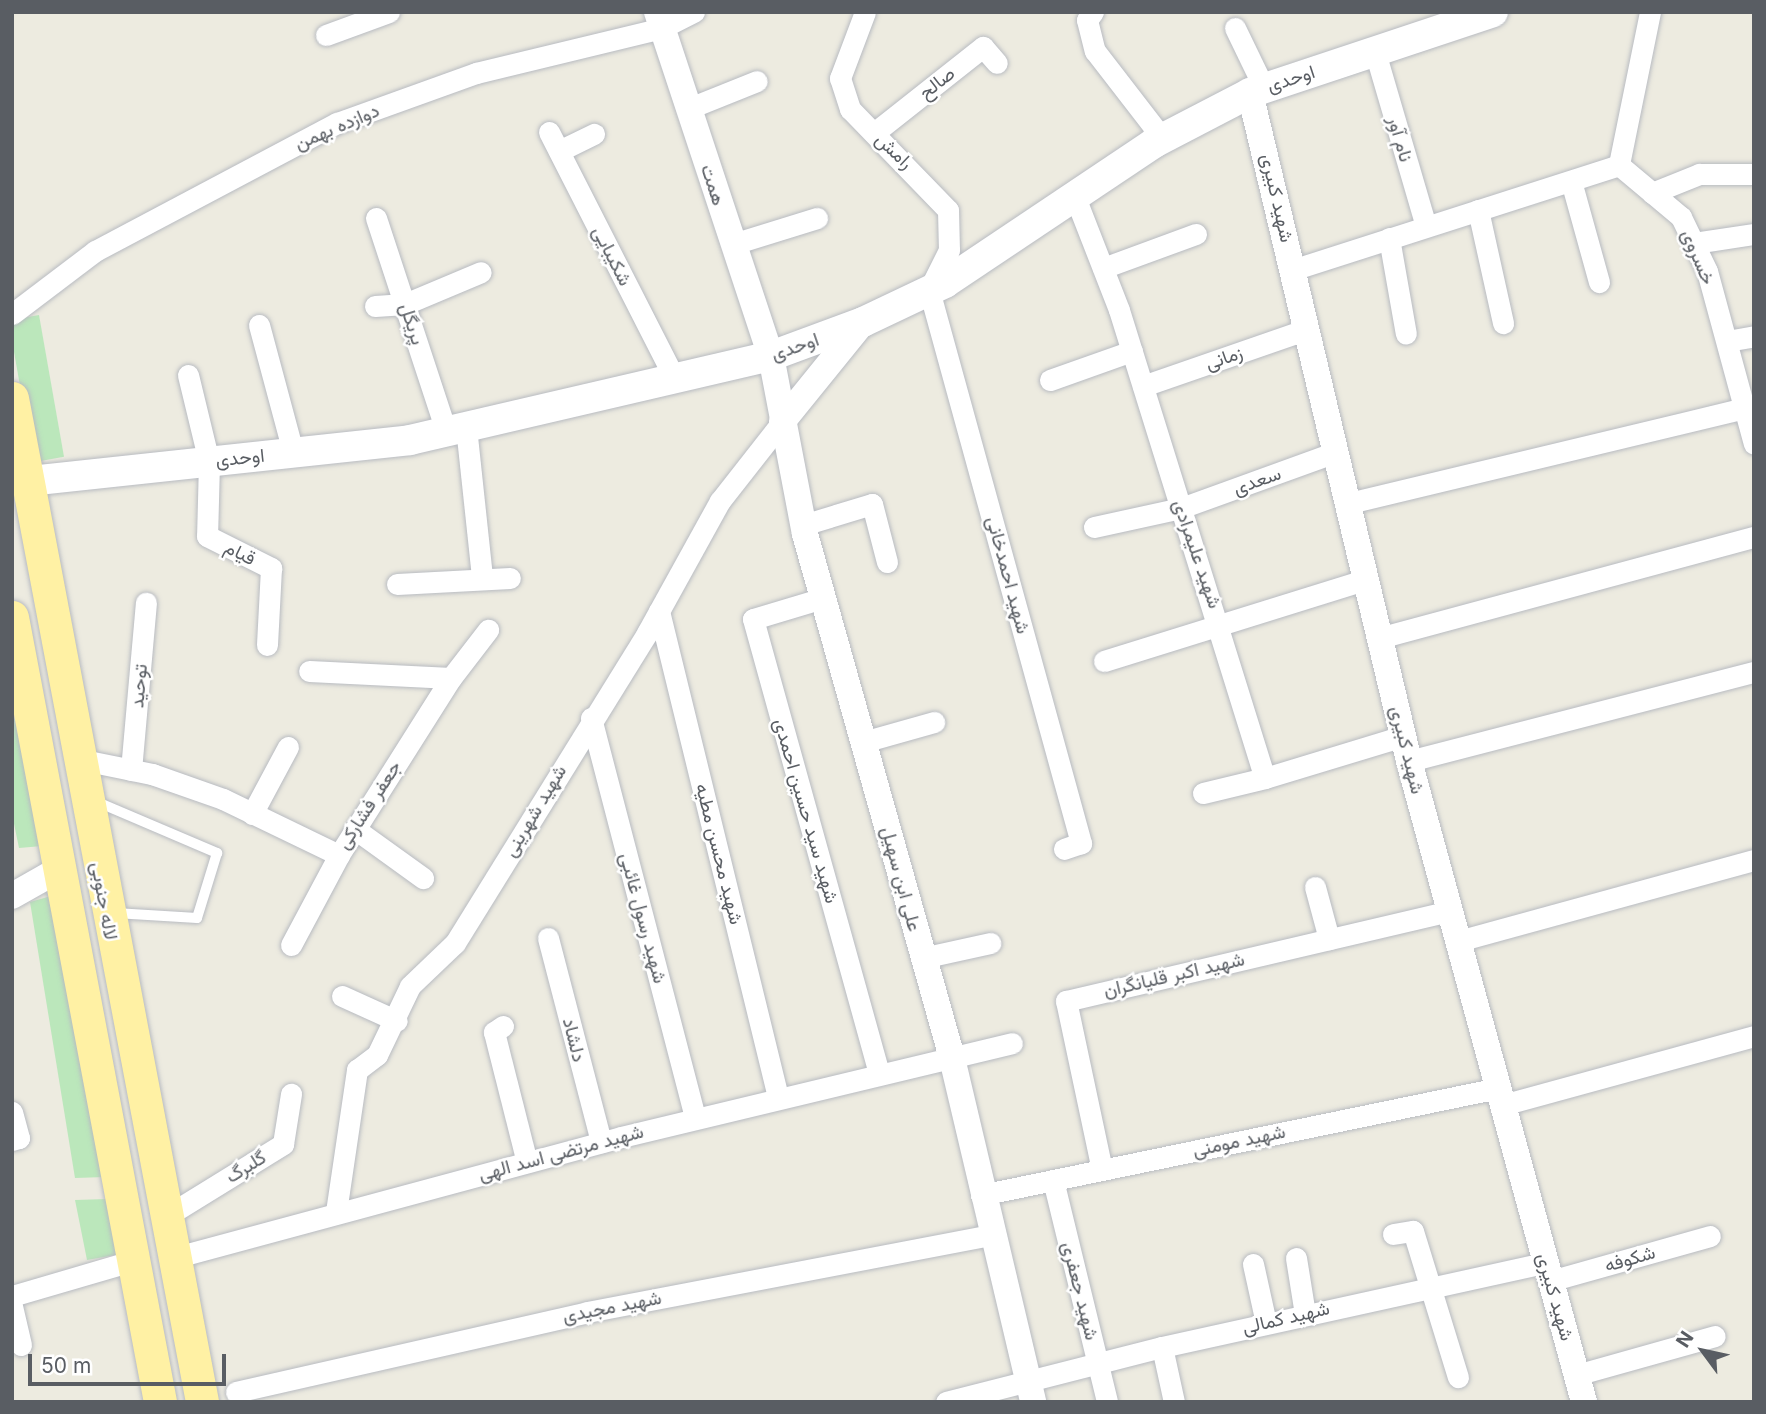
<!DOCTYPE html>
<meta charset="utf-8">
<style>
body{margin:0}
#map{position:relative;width:1766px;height:1414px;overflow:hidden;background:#edebe0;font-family:Inter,Vazirmatn,sans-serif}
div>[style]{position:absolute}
.green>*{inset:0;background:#bbe7bb;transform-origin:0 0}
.roads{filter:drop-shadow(0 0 2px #b8bbc1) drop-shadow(0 0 2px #b8bbc1)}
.service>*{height:10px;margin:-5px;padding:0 5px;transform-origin:5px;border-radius:5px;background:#fff}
.minor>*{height:21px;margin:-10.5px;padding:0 10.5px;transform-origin:10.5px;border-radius:10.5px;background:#fff}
.tertiary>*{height:26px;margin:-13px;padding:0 13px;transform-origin:13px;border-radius:13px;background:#fff}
.secondary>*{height:30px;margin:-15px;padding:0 15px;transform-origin:15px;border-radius:15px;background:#fff}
.primary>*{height:33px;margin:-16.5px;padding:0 16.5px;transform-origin:16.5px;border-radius:16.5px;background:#fff1a4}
span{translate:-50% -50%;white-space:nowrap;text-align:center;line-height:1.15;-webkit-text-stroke:5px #fff;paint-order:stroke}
.street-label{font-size:19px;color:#595d63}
.frame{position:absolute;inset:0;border:14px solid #595d63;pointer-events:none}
.north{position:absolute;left:1668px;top:1316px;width:70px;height:70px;-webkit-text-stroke:5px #fff;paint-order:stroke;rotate:303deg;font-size:19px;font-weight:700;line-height:28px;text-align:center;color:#595d63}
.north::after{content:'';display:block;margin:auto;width:24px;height:32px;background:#595d63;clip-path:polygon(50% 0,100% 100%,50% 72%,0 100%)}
.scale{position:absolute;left:28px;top:1354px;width:198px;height:32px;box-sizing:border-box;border:4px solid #595d63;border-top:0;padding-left:9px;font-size:21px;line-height:24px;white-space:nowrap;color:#595d63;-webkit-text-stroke:5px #fff;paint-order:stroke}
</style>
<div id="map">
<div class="green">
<div style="left:39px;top:315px;width:144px;height:31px;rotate:80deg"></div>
<div style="clip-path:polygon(12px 707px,42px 846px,19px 848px,12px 814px)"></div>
<div style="clip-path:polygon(51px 896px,105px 1177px,75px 1178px,30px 902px)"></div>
<div style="clip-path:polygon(107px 1199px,121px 1254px,87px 1260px,75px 1200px)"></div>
</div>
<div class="roads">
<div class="service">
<div style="left:95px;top:801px;width:133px;rotate:23.1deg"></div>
<div style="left:217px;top:853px;width:68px;rotate:107.1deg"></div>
<div style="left:197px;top:918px;width:82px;rotate:-176.5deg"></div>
</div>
<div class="minor">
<div style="left:865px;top:12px;width:71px;rotate:110.7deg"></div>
<div style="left:840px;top:78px;width:33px;rotate:72deg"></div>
<div style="left:850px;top:109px;width:141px;rotate:45.9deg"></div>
<div style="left:948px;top:210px;width:40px;rotate:88.6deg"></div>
<div style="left:949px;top:250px;width:45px;rotate:116.6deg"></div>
<div style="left:929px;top:290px;width:574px;rotate:74.63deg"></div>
<div style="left:1081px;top:843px;width:18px;rotate:161deg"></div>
<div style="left:1093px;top:12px;width:10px;rotate:127deg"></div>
<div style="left:1087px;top:20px;width:32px;rotate:76deg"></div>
<div style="left:1095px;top:51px;width:111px;rotate:52.3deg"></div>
<div style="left:1650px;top:12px;width:156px;rotate:101.5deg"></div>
<div style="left:1619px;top:165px;width:81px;rotate:40deg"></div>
<div style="left:1681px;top:217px;width:60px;rotate:64.3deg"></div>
<div style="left:1707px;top:271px;width:179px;rotate:74.8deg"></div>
<div style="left:1235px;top:28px;width:67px;rotate:64.2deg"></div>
<div style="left:326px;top:35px;width:67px;rotate:-20.1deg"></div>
<div style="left:1375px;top:52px;width:181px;rotate:73.7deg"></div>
<div style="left:687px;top:109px;width:75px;rotate:-21.8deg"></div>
<div style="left:549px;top:132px;width:277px;rotate:63deg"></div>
<div style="left:874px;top:133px;width:139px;rotate:-38.3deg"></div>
<div style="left:983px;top:47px;width:21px;rotate:49deg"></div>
<div style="left:559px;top:151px;width:39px;rotate:-26deg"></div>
<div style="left:1571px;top:181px;width:105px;rotate:74.5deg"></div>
<div style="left:1652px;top:193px;width:51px;rotate:-22deg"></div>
<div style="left:1699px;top:174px;width:55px"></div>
<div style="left:1075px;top:197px;width:121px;rotate:68.7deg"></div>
<div style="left:1119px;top:310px;width:490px;rotate:72.7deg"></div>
<div style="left:1265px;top:778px;width:144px;rotate:-16.9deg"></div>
<div style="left:1478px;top:210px;width:116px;rotate:77.5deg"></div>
<div style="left:376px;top:218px;width:224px;rotate:71.8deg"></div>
<div style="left:1389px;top:238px;width:97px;rotate:80deg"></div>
<div style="left:1694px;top:243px;width:61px;rotate:-8.5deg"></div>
<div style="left:733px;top:244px;width:88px;rotate:-17.2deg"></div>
<div style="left:1103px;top:268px;width:99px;rotate:-20.1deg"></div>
<div style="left:1292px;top:270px;width:343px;rotate:-17.8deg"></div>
<div style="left:375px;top:306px;width:30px;rotate:-4deg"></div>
<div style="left:405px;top:304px;width:82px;rotate:-22.8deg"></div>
<div style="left:12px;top:314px;width:104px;rotate:-37.2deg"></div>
<div style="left:95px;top:251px;width:274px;rotate:-27.9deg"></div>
<div style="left:337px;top:123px;width:148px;rotate:-19.8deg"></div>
<div style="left:476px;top:73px;width:191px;rotate:-13.6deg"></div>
<div style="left:662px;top:28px;width:36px;rotate:-27deg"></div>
<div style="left:259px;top:325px;width:131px;rotate:75deg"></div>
<div style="left:1727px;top:341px;width:27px;rotate:-10deg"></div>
<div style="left:188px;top:375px;width:89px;rotate:76.4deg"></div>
<div style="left:209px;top:462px;width:74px;rotate:91.5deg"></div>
<div style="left:207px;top:536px;width:72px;rotate:26.6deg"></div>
<div style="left:271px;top:568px;width:77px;rotate:93deg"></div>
<div style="left:1050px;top:380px;width:87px;rotate:-19.5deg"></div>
<div style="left:1143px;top:386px;width:171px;rotate:-19.1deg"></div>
<div style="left:466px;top:427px;width:151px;rotate:83.9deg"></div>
<div style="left:1345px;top:504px;width:410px;rotate:-13.5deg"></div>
<div style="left:803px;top:525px;width:72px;rotate:-16.9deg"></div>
<div style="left:872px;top:504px;width:60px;rotate:75.5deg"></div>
<div style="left:1094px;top:527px;width:89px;rotate:-12.3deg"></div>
<div style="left:1181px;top:508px;width:162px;rotate:-19.9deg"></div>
<div style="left:397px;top:584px;width:113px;rotate:-3deg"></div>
<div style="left:823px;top:598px;width:73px;rotate:163.3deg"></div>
<div style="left:753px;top:619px;width:470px;rotate:74.5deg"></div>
<div style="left:659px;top:611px;width:500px;rotate:76.24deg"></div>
<div style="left:1379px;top:638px;width:388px;rotate:-15.1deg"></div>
<div style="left:1104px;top:661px;width:272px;rotate:-17.3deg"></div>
<div style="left:451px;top:678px;width:61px;rotate:-52.4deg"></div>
<div style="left:591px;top:718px;width:413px;rotate:75.4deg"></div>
<div style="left:863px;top:742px;width:74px;rotate:-15.7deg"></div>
<div style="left:78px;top:759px;width:76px;rotate:11.5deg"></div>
<div style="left:152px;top:774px;width:75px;rotate:19.4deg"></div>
<div style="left:223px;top:799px;width:129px;rotate:25.8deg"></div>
<div style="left:339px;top:855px;width:209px;rotate:-57.7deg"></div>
<div style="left:451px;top:678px;width:142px;rotate:-177.2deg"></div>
<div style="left:1409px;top:761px;width:356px;rotate:-14.5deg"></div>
<div style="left:131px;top:770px;width:168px;rotate:-84.9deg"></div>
<div style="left:1203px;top:793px;width:64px;rotate:-13.6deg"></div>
<div style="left:252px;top:814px;width:76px;rotate:-61.8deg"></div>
<div style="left:355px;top:829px;width:84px;rotate:35.8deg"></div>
<div style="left:1315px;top:887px;width:54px;rotate:74.9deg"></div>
<div style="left:548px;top:938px;width:211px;rotate:75.4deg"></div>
<div style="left:1458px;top:941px;width:307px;rotate:-15.3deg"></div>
<div style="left:291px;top:945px;width:102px;rotate:-61.9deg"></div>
<div style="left:922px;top:958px;width:70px;rotate:-12.4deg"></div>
<div style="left:342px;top:996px;width:60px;rotate:24.4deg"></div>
<div style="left:503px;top:1026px;width:11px;rotate:146deg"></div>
<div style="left:494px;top:1032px;width:134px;rotate:75.8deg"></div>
<div style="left:1502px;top:1105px;width:261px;rotate:-15.3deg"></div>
<div style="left:12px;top:1112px;width:27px;rotate:75deg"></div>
<div style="left:19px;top:1138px;width:7px;rotate:164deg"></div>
<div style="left:1102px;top:1170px;width:173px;rotate:-102deg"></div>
<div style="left:1066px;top:1001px;width:394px;rotate:-13.2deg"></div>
<div style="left:1053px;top:1180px;width:228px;rotate:76.3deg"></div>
<div style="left:981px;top:1195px;width:528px;rotate:-11.69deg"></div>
<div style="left:336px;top:1212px;width:144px;rotate:-81.6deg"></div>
<div style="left:357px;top:1070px;width:25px;rotate:-37deg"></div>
<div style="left:377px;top:1055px;width:76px;rotate:-64.4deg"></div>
<div style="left:410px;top:986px;width:62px;rotate:-43.7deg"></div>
<div style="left:455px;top:943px;width:365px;rotate:-58.2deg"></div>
<div style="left:647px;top:633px;width:151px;rotate:-61.1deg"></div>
<div style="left:720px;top:501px;width:100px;rotate:-51.9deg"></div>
<div style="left:165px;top:1217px;width:139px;rotate:-31.7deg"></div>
<div style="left:283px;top:1144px;width:51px;rotate:-80.9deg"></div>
<div style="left:1393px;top:1234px;width:20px;rotate:-9deg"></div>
<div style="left:1413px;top:1231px;width:153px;rotate:72.9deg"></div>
<div style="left:173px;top:1258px;width:464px;rotate:-15.1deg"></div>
<div style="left:621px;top:1137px;width:402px;rotate:-13.5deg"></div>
<div style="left:1296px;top:1258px;width:57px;rotate:80.9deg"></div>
<div style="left:1253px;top:1264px;width:60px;rotate:77.6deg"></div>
<div style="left:1550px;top:1281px;width:166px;rotate:-15.7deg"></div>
<div style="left:12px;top:1296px;width:125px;rotate:-16.3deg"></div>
<div style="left:12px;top:1306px;width:40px;rotate:77deg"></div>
<div style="left:1162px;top:1347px;width:56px;rotate:77.7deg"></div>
<div style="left:1576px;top:1375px;width:144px;rotate:-15.7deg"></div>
<div style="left:236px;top:1392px;width:360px;rotate:-12.8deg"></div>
<div style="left:587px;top:1312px;width:411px;rotate:-10.8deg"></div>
<div style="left:946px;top:1402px;width:223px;rotate:-14.3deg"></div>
<div style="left:1162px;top:1347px;width:392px;rotate:-12.4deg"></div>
</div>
<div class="tertiary">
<div style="left:657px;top:12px;width:362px;rotate:71.7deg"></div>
<div style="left:771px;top:356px;width:181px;rotate:79.2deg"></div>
<div style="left:805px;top:534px;width:540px;rotate:74.32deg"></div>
<div style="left:951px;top:1054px;width:358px;rotate:76.7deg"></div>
<div style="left:1250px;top:93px;width:687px;rotate:76.61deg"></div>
<div style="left:1409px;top:761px;width:664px;rotate:74.73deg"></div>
<div style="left:782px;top:422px;width:129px;rotate:-51deg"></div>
<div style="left:12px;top:896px;width:53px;rotate:-29.5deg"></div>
</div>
<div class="secondary">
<div style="left:29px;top:481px;width:383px;rotate:-6.1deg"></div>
<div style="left:410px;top:440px;width:371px;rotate:-13.1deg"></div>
<div style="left:771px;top:356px;width:98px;rotate:-20.3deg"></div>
<div style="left:863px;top:322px;width:91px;rotate:-25.4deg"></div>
<div style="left:945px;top:283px;width:252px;rotate:-33.8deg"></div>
<div style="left:1154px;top:143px;width:108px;rotate:-27.5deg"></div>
<div style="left:1250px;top:93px;width:256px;rotate:-18.4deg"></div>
</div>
<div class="primary">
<div style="left:12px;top:398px;width:1022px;rotate:79.28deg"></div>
<div style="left:12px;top:617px;width:799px;rotate:79.32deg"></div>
</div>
</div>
<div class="street-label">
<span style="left:1291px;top:79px;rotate:-18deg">اوحدی</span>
<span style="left:937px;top:83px;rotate:-38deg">صالح</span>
<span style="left:337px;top:127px;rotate:-23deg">دوازده بهمن</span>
<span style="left:1400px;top:139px;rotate:74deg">نام آور</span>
<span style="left:894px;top:151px;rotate:43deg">رامش</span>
<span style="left:713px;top:185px;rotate:72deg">همت</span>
<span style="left:1277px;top:198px;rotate:77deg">شهید کبیری</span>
<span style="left:612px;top:256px;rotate:63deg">شکیبایی</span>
<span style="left:1698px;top:257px;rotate:67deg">خسروی</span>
<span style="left:412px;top:324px;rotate:72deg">پریگل</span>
<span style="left:795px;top:347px;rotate:-19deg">اوحدی</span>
<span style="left:1224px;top:358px;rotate:-19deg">زمانی</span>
<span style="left:240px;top:458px;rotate:-6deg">اوحدی</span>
<span style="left:1257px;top:481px;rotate:-20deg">سعدی</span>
<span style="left:240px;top:553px;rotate:26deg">قیام</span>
<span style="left:1197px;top:554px;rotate:71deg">شهید علیمرادی</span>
<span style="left:1008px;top:575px;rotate:75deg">شهید احمدخانی</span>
<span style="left:139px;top:686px;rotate:-85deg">توحید</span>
<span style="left:1407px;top:750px;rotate:76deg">شهید کبیری</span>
<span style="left:369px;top:805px;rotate:-57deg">جعفر فشارکی</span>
<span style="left:535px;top:811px;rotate:-59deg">شهید شهرینی</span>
<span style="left:806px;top:811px;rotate:74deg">شهید سید حسین احمدی</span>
<span style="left:719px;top:854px;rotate:76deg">شهید محسن مطیه</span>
<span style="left:901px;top:879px;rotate:75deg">علی ابن سهیل</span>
<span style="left:104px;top:901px;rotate:80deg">لاله جنوبی</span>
<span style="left:643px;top:918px;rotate:75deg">شهید رسول غائبی</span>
<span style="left:1174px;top:975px;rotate:-13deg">شهید اکبر قلیانگران</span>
<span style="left:574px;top:1040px;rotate:76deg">دلشاد</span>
<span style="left:1239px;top:1141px;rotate:-12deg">شهید مومنی</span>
<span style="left:561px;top:1153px;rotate:-15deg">شهید مرتضی اسد الهی</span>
<span style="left:246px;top:1167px;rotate:-32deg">گلبرگ</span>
<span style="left:1630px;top:1259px;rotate:-16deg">شکوفه</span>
<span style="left:1080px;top:1291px;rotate:76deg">شهید جعفری</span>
<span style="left:1555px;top:1297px;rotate:74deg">شهید کبیری</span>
<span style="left:612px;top:1307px;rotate:-11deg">شهید مجیدی</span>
<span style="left:1286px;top:1318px;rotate:-13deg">شهید کمالی</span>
</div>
<div class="frame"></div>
<div class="north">N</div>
<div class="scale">50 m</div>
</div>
